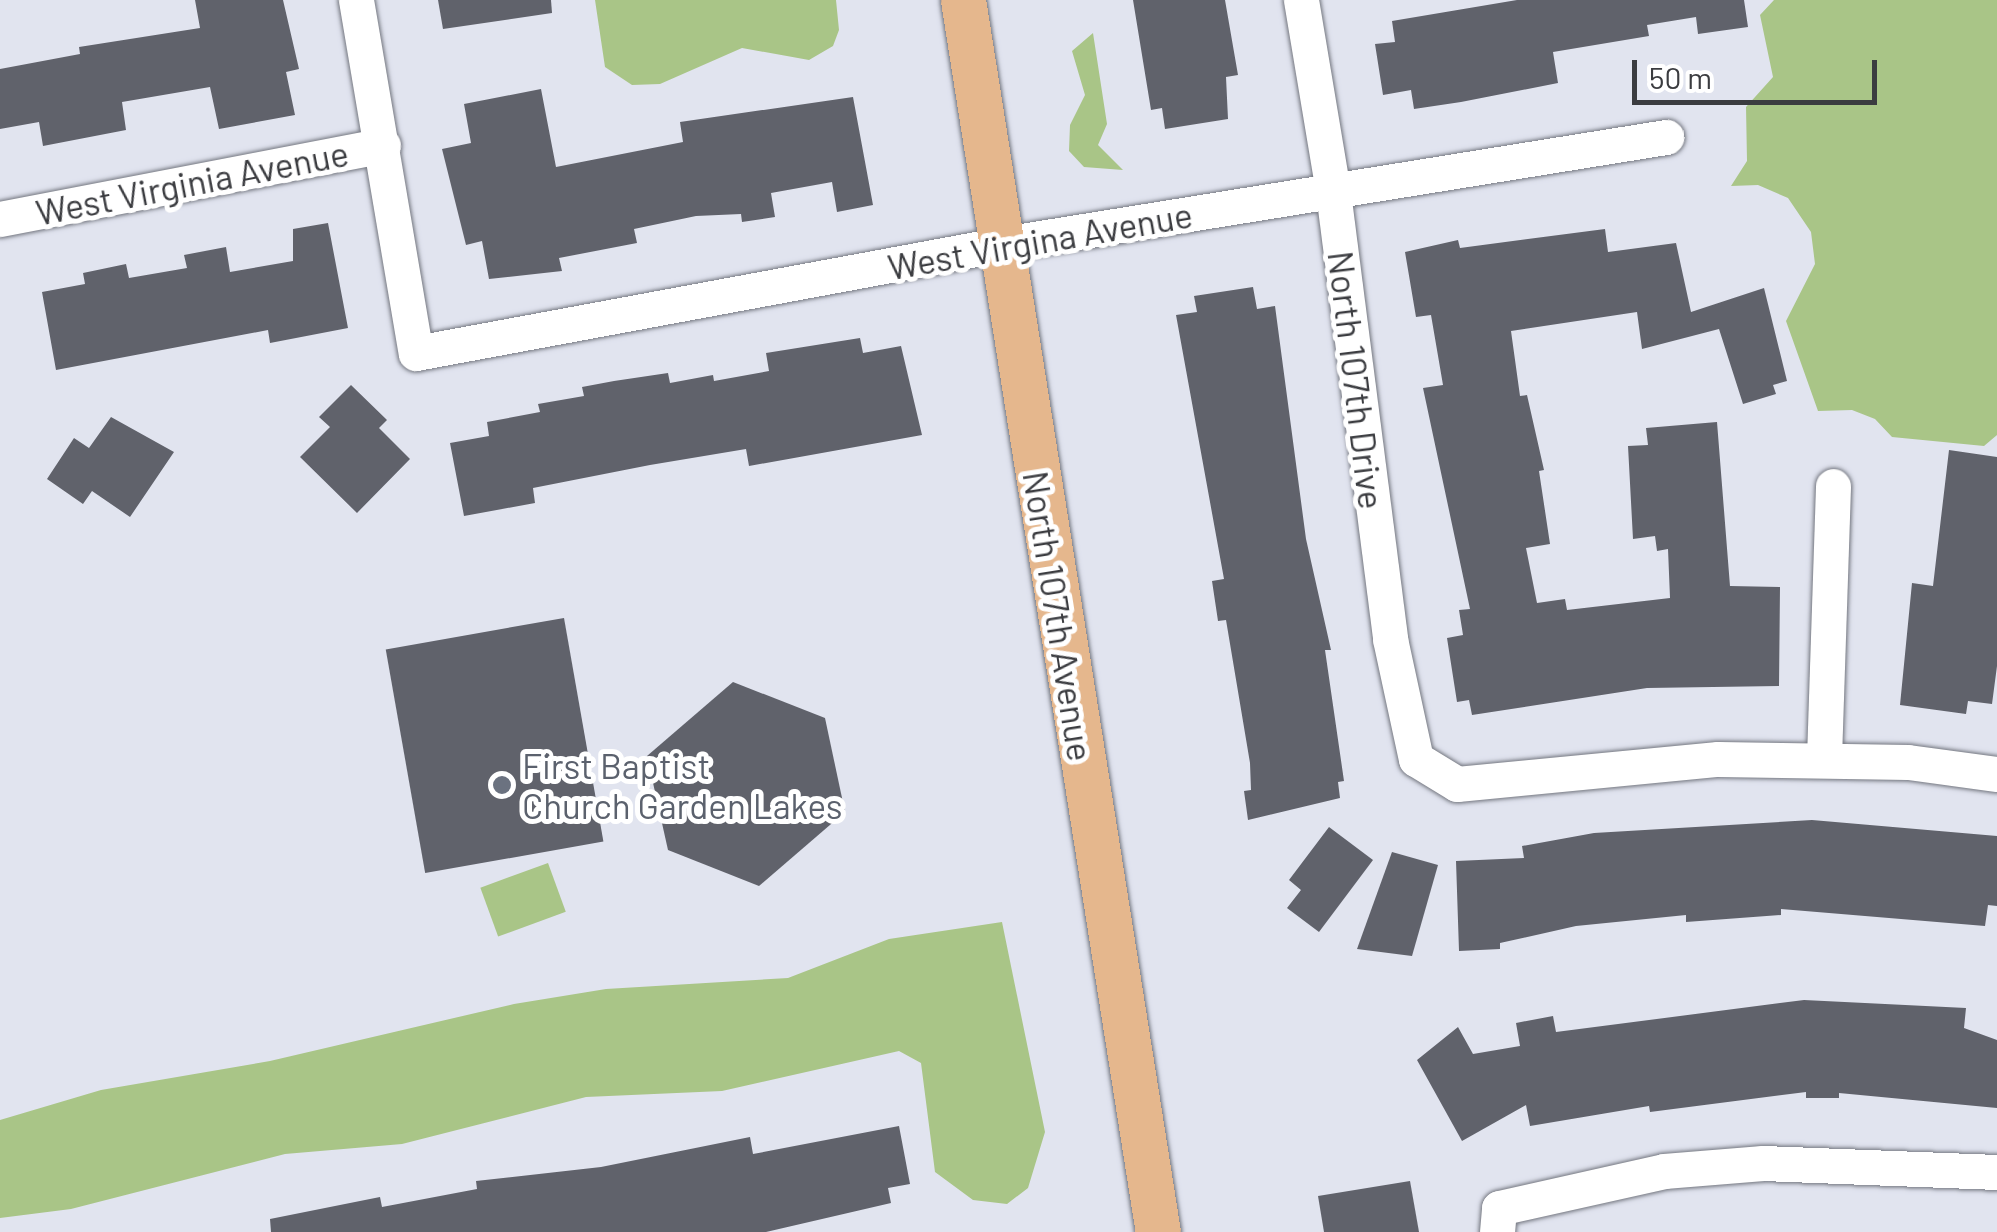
<!DOCTYPE html>
<style>
body{margin:0}
#map{position:relative;width:1997px;height:1232px;overflow:hidden;background:#e1e4ef;font-family:Barlow,sans-serif}
div>[style]{position:absolute}
.green>*{inset:0;background:#a9c587;transform-origin:0 0}
.building>*{inset:0;background:#60626b;transform-origin:0 0}
.roads{filter:drop-shadow(0 0 2px #747780) drop-shadow(0 0 2px #747780)}
.minor>*{height:35px;margin:-17.5px;padding:0 17.5px;transform-origin:17.5px;border-radius:17.5px;background:#fff}
.major>*{height:45px;margin:-22.5px;padding:0 22.5px;transform-origin:22.5px;border-radius:22.5px;background:#e5b78d}
.dots>*{width:28px;height:28px;translate:-50% -50%;box-sizing:border-box;border:5px solid #fff;border-radius:50%}
span{translate:-50% -50%;white-space:nowrap;text-align:center;line-height:1.15;-webkit-text-stroke:10px #fff;paint-order:stroke}
.street-label{font-size:35px;color:#3b3c40}
.worship-label{font-size:35px;color:#5b616d}
.left{translate:0 -50%;text-align:left}
.scale{position:absolute;left:1632px;top:60px;width:245px;height:45px;box-sizing:border-box;border:5px solid #3b3c40;border-top:0;padding-left:12px;font-size:30px;line-height:35px;white-space:nowrap;color:#3b3c40;-webkit-text-stroke:8px #fff;paint-order:stroke}
</style>
<div id="map">
<div class="green">
<div style="clip-path:polygon(595px 0,836px 0,839px 30px,833px 46px,809px 60px,742px 48px,660px 84px,632px 85px,605px 67px)"></div>
<div style="clip-path:polygon(1774px 0,1997px 0,1997px 435px,1984px 446px,1892px 437px,1875px 419px,1852px 410px,1818px 411px,1786px 321px,1815px 264px,1811px 232px,1788px 198px,1758px 185px,1731px 186px,1747px 161px,1746px 107px,1773px 77px,1760px 15px)"></div>
<div style="clip-path:polygon(1093px 33px,1107px 124px,1098px 145px,1123px 170px,1084px 167px,1069px 151px,1070px 125px,1085px 95px,1072px 51px)"></div>
<div style="left:548px;top:863px;width:52px;height:72px;rotate:70deg"></div>
<div style="clip-path:polygon(1002px 922px,1045px 1132px,1028px 1188px,1007px 1204px,973px 1200px,935px 1172px,921px 1063px,899px 1051px,722px 1091px,586px 1097px,402px 1144px,285px 1154px,71px 1209px,0 1218px,0 1120px,101px 1090px,270px 1061px,514px 1004px,606px 989px,788px 978px,889px 939px)"></div>
</div>
<div class="building">
<div style="clip-path:polygon(195px 0,283px 0,299px 69px,286px 72px,295px 115px,219px 129px,210px 87px,122px 102px,126px 130px,43px 146px,39px 122px,0 129px,0 69px,80px 54px,79px 47px,200px 28px)"></div>
<div style="clip-path:polygon(438px 0,551px 0,552px 13px,443px 29px)"></div>
<div style="clip-path:polygon(1133px 0,1225px 0,1238px 75px,1226px 77px,1228px 119px,1165px 129px,1162px 108px,1151px 110px)"></div>
<div style="clip-path:polygon(1517px 0,1744px 0,1748px 27px,1698px 34px,1696px 17px,1647px 25px,1649px 36px,1553px 52px,1558px 83px,1461px 102px,1414px 109px,1411px 90px,1383px 95px,1375px 44px,1395px 42px,1392px 21px)"></div>
<div style="clip-path:polygon(541px 89px,556px 167px,683px 142px,680px 122px,853px 97px,873px 205px,837px 212px,832px 182px,771px 193px,775px 217px,742px 222px,741px 214px,696px 216px,634px 229px,637px 243px,559px 258px,562px 271px,489px 279px,482px 241px,466px 245px,442px 149px,471px 143px,464px 104px)"></div>
<div style="clip-path:polygon(328px 223px,348px 328px,270px 343px,268px 330px,56px 370px,42px 292px,85px 284px,83px 273px,126px 264px,129px 278px,187px 268px,184px 255px,226px 247px,230px 272px,293px 261px,293px 229px)"></div>
<div style="clip-path:polygon(1605px 229px,1608px 252px,1676px 243px,1691px 312px,1764px 288px,1787px 381px,1773px 385px,1776px 394px,1743px 404px,1719px 329px,1642px 349px,1637px 312px,1511px 331px,1520px 396px,1527px 395px,1544px 470px,1539px 471px,1550px 544px,1526px 548px,1537px 603px,1565px 599px,1567px 610px,1670px 598px,1668px 549px,1657px 551px,1655px 536px,1633px 539px,1628px 446px,1648px 445px,1646px 428px,1717px 422px,1730px 586px,1780px 587px,1779px 686px,1647px 688px,1472px 715px,1469px 700px,1457px 702px,1447px 638px,1463px 635px,1459px 610px,1470px 609px,1423px 388px,1443px 385px,1431px 315px,1416px 317px,1405px 252px,1458px 240px,1460px 248px)"></div>
<div style="clip-path:polygon(1253px 287px,1257px 309px,1275px 306px,1306px 539px,1331px 650px,1325px 650px,1344px 781px,1338px 782px,1340px 798px,1248px 820px,1244px 791px,1251px 790px,1250px 763px,1226px 620px,1218px 621px,1212px 581px,1224px 579px,1176px 315px,1197px 312px,1194px 296px)"></div>
<div style="clip-path:polygon(860px 338px,863px 353px,901px 346px,922px 435px,749px 466px,746px 449px,650px 465px,533px 488px,535px 503px,464px 516px,450px 443px,489px 436px,487px 422px,540px 412px,538px 404px,584px 396px,582px 387px,614px 381px,668px 373px,670px 383px,713px 375px,714px 381px,769px 371px,766px 353px)"></div>
<div style="clip-path:polygon(351px 385px,387px 420px,379px 428px,410px 459px,357px 513px,300px 457px,330px 427px,319px 417px)"></div>
<div style="clip-path:polygon(111px 417px,174px 452px,130px 517px,92px 491px,83px 504px,47px 479px,74px 438px,89px 448px)"></div>
<div style="clip-path:polygon(1949px 450px,1997px 457px,1997px 666px,1992px 704px,1968px 701px,1966px 714px,1900px 705px,1912px 583px,1933px 586px)"></div>
<div style="left:564px;top:618px;width:227px;height:181px;rotate:80deg"></div>
<div style="clip-path:polygon(733px 682px,825px 718px,845px 812px,759px 886px,668px 850px,647px 756px)"></div>
<div style="clip-path:polygon(1812px 820px,1997px 836px,1997px 906px,1988px 905px,1985px 926px,1781px 909px,1781px 915px,1686px 922px,1686px 915px,1576px 926px,1500px 943px,1500px 949px,1459px 951px,1456px 861px,1524px 858px,1522px 846px,1594px 833px)"></div>
<div style="clip-path:polygon(1329px 827px,1373px 860px,1319px 932px,1287px 908px,1301px 890px,1289px 880px)"></div>
<div style="clip-path:polygon(1392px 852px,1438px 865px,1412px 956px,1357px 949px)"></div>
<div style="clip-path:polygon(1804px 1000px,1966px 1008px,1964px 1028px,1997px 1040px,1997px 1108px,1839px 1093px,1839px 1098px,1806px 1098px,1806px 1092px,1650px 1112px,1649px 1106px,1530px 1126px,1526px 1105px,1462px 1141px,1417px 1060px,1458px 1027px,1473px 1054px,1520px 1046px,1516px 1023px,1553px 1016px,1556px 1032px)"></div>
<div style="clip-path:polygon(899px 1126px,910px 1184px,888px 1188px,891px 1203px,766px 1232px,271px 1232px,270px 1219px,380px 1197px,382px 1207px,477px 1189px,476px 1181px,601px 1167px,750px 1137px,753px 1154px)"></div>
<div style="clip-path:polygon(1410px 1181px,1419px 1232px,1324px 1232px,1318px 1196px)"></div>
</div>
<div class="roads">
<div class="minor">
<div style="left:356px;top:0;width:358px;rotate:80.4deg"></div>
<div style="left:416px;top:353px;width:597px;rotate:-10.52deg"></div>
<div style="left:1003px;top:244px;width:672px;rotate:-9.17deg"></div>
<div style="left:1301px;top:0;width:195px;rotate:80.5deg"></div>
<div style="left:1333px;top:192px;width:451px;rotate:82.7deg"></div>
<div style="left:1390px;top:639px;width:123px;rotate:77.8deg"></div>
<div style="left:1416px;top:759px;width:48px;rotate:31.4deg"></div>
<div style="left:1457px;top:784px;width:262px;rotate:-5.5deg"></div>
<div style="left:1718px;top:759px;width:190px;rotate:0.9deg"></div>
<div style="left:1908px;top:762px;width:90px;rotate:7.7deg"></div>
<div style="left:0;top:219px;width:390px;rotate:-10.9deg"></div>
<div style="left:1824px;top:758px;width:272px;rotate:-88.1deg"></div>
<div style="left:1497px;top:1232px;width:24px;rotate:-85deg"></div>
<div style="left:1499px;top:1208px;width:169px;rotate:-12.6deg"></div>
<div style="left:1664px;top:1171px;width:99px;rotate:-4.6deg"></div>
<div style="left:1763px;top:1163px;width:234px;rotate:2.2deg"></div>
</div>
<div class="major">
<div style="left:963px;top:0;width:1247px;rotate:81.01deg"></div>
</div>
</div>
<div class="dots">
<div style="left:502px;top:785px;background:#6b7280"></div>
</div>
<div class="street-label">
<span style="left:192px;top:182px;rotate:-11deg">West Virginia Avenue</span>
<span style="left:1040px;top:240px;rotate:-10deg">West Virgina Avenue</span>
<span style="left:1357px;top:380px;rotate:83deg">North 107th Drive</span>
<span style="left:1059px;top:616px;rotate:81deg">North 107th Avenue</span>
</div>
<div class="worship-label">
<span class="left" style="left:522px;top:785px">First Baptist<br>Church Garden Lakes</span>
</div>
<div class="scale">50 m</div>
</div>
